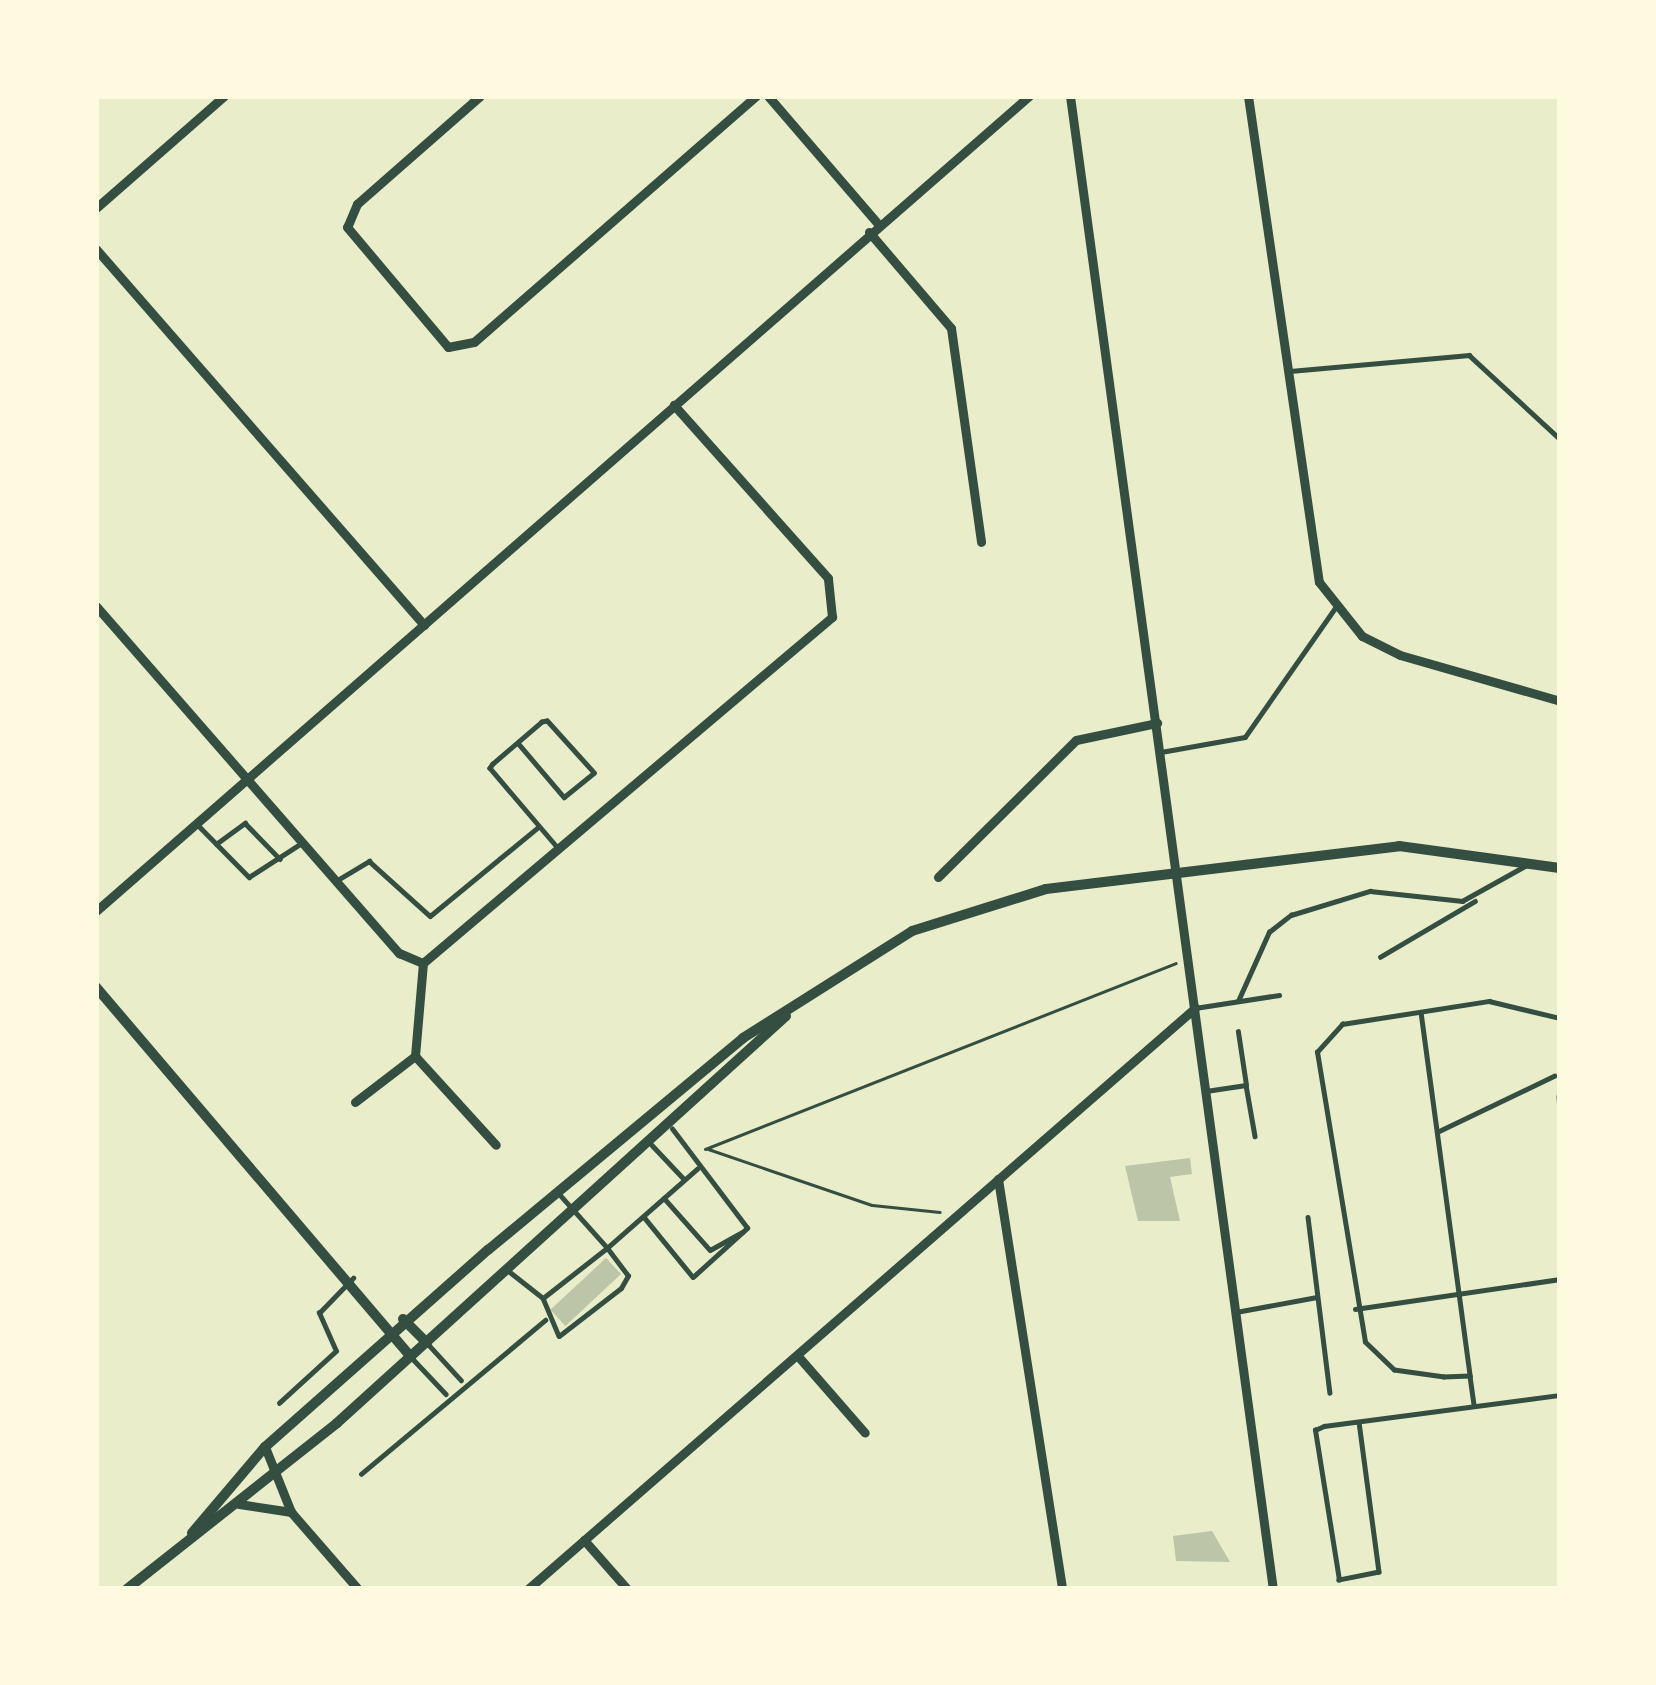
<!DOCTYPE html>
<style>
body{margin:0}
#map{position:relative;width:1656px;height:1685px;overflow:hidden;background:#e9edc9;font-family:Commissioner,sans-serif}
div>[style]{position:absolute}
.building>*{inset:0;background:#bcc5a7;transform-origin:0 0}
.path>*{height:3px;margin:-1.5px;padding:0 1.5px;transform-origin:1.5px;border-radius:1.5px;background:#344e41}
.service>*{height:4.5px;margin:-2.25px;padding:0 2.25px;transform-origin:2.25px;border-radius:2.25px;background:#344e41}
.minor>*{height:9px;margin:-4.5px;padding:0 4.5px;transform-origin:4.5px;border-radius:4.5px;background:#344e41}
.tertiary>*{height:10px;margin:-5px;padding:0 5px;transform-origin:5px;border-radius:5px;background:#344e41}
span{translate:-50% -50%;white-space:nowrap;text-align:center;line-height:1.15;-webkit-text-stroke:12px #fefae0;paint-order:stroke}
.frame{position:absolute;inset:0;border:99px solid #fefae0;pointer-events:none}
</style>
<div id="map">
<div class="building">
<div style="clip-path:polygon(1190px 1158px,1192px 1174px,1170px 1177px,1180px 1221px,1138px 1221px,1125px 1166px)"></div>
<div style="left:606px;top:1258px;width:22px;height:76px;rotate:47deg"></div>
<div style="clip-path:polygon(1212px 1531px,1230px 1562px,1176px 1561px,1173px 1536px)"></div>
</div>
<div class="path">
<div style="left:705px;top:1149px;width:506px;rotate:-21.55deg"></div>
<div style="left:708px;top:1149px;width:173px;rotate:18.9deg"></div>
<div style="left:872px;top:1205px;width:68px;rotate:5.9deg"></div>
</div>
<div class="service">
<div style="left:1290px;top:371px;width:180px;rotate:-5.1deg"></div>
<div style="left:1469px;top:355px;width:124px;rotate:42.7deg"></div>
<div style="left:518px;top:743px;width:71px;rotate:49.6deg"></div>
<div style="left:564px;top:797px;width:38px;rotate:-39deg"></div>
<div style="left:594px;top:773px;width:70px;rotate:-132.1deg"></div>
<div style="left:547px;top:721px;width:5px;rotate:169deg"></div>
<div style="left:542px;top:722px;width:65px;rotate:139.4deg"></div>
<div style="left:493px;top:764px;width:5px;rotate:127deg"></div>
<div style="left:490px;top:768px;width:105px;rotate:49.6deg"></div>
<div style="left:1161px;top:752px;width:85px;rotate:-10.1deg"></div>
<div style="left:1245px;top:737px;width:157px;rotate:-55.1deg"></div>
<div style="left:196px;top:823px;width:76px;rotate:45.5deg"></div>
<div style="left:249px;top:877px;width:61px;rotate:-32.9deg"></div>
<div style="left:216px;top:844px;width:36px;rotate:-36deg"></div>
<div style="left:245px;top:823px;width:50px;rotate:45.8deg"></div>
<div style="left:336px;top:881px;width:39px;rotate:-31deg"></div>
<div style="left:369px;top:861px;width:82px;rotate:42deg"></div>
<div style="left:430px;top:916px;width:139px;rotate:-39.4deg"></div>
<div style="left:1380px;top:957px;width:110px;rotate:-30.5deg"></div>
<div style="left:1238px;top:1001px;width:76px;rotate:-65.8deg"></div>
<div style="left:1269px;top:932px;width:28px;rotate:-38deg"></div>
<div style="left:1291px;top:915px;width:83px;rotate:-16.9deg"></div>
<div style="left:1370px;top:891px;width:93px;rotate:6.2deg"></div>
<div style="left:1462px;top:901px;width:72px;rotate:-29.1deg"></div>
<div style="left:1195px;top:1008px;width:85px;rotate:-8.8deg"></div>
<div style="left:1421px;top:1012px;width:367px;rotate:82.3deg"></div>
<div style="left:1470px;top:1376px;width:26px;rotate:178deg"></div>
<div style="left:1444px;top:1377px;width:50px;rotate:-172deg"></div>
<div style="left:1394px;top:1370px;width:40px;rotate:-136deg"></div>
<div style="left:1365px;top:1342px;width:294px;rotate:-99.4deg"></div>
<div style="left:1317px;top:1052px;width:38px;rotate:-48deg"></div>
<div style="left:1342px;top:1024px;width:149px;rotate:-8.9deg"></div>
<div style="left:1489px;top:1001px;width:73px;rotate:13.5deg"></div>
<div style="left:1560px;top:1023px;width:73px;rotate:90deg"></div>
<div style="left:1246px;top:1085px;width:52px;rotate:80deg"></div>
<div style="left:1206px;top:1091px;width:40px;rotate:-8.5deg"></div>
<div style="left:1246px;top:1085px;width:54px;rotate:-98.6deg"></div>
<div style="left:1559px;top:1096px;width:13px;rotate:86deg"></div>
<div style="left:1437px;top:1132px;width:130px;rotate:-25.6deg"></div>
<div style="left:652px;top:1145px;width:47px;rotate:46.7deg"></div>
<div style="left:664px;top:1198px;width:69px;rotate:48.5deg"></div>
<div style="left:710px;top:1250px;width:37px;rotate:-29deg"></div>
<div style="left:644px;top:1217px;width:77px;rotate:50.8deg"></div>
<div style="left:693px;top:1277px;width:73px;rotate:-42.2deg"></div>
<div style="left:747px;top:1228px;width:124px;rotate:-127.1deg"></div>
<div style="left:1308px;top:1217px;width:177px;rotate:82.9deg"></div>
<div style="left:510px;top:1272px;width:42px;rotate:38.2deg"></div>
<div style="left:543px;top:1298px;width:41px;rotate:67.2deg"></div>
<div style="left:559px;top:1336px;width:78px;rotate:-37.7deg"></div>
<div style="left:621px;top:1288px;width:14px;rotate:-60deg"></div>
<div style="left:628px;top:1276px;width:35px;rotate:-127deg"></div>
<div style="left:607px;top:1248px;width:120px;rotate:-41.3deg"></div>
<div style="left:543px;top:1298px;width:81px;rotate:-38deg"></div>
<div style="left:607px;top:1248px;width:75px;rotate:-131.8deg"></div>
<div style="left:1355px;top:1309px;width:207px;rotate:-8.3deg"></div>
<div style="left:1236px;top:1312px;width:82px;rotate:-10.5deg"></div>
<div style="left:428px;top:1344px;width:49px;rotate:47.5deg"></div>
<div style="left:413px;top:1359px;width:48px;rotate:46.7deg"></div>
<div style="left:1470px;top:1376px;width:30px;rotate:82deg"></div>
<div style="left:279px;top:1403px;width:77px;rotate:-42.4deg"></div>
<div style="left:336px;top:1351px;width:42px;rotate:-114.1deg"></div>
<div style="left:319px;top:1313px;width:49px;rotate:-45.8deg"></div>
<div style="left:1359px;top:1422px;width:151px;rotate:82.4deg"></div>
<div style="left:1379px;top:1572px;width:41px;rotate:168.7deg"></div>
<div style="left:1339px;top:1580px;width:152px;rotate:-99.1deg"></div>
<div style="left:1315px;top:1430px;width:10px;rotate:-24deg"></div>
<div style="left:1324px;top:1426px;width:238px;rotate:-7.5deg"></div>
<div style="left:361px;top:1474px;width:240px;rotate:-39.9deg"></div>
</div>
<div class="minor">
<div style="left:480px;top:96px;width:164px;rotate:138.7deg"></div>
<div style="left:357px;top:204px;width:25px;rotate:113deg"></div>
<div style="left:347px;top:227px;width:157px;rotate:49.9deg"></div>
<div style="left:448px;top:347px;width:26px;rotate:-11deg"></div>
<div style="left:474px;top:342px;width:374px;rotate:-41.1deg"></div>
<div style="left:768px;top:96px;width:169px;rotate:49.3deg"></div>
<div style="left:1070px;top:96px;width:1507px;rotate:82.26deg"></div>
<div style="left:1248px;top:96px;width:491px;rotate:81.7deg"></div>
<div style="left:1319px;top:582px;width:69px;rotate:51.5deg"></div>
<div style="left:1362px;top:636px;width:42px;rotate:26.6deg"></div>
<div style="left:1400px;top:655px;width:166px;rotate:16deg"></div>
<div style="left:96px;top:208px;width:170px;rotate:-41.2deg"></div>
<div style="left:869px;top:232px;width:126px;rotate:49.5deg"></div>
<div style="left:951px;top:328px;width:216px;rotate:82deg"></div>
<div style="left:96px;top:249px;width:499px;rotate:48.9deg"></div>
<div style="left:96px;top:606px;width:461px;rotate:48.9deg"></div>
<div style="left:399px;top:953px;width:26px;rotate:23deg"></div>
<div style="left:423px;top:963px;width:536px;rotate:-40.23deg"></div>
<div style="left:832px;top:617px;width:39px;rotate:-96deg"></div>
<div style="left:828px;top:578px;width:232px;rotate:-131.7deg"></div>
<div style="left:938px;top:877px;width:194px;rotate:-44.8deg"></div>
<div style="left:1076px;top:740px;width:83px;rotate:-11.9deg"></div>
<div style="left:96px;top:911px;width:1239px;rotate:-41.14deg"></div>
<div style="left:415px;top:1056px;width:120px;rotate:47.7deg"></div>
<div style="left:415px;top:1056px;width:93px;rotate:-85.1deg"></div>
<div style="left:355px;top:1102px;width:76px;rotate:-37.5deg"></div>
<div style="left:998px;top:1179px;width:415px;rotate:81.1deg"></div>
<div style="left:797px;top:1355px;width:103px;rotate:48.9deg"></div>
<div style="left:265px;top:1447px;width:70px;rotate:68.2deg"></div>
<div style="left:291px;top:1512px;width:102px;rotate:49deg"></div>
<div style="left:239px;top:1504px;width:53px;rotate:8.7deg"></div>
<div style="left:584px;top:1540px;width:65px;rotate:48.7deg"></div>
<div style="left:528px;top:1589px;width:885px;rotate:-41.06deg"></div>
</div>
<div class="tertiary">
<div style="left:96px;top:987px;width:486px;rotate:49.6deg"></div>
<div style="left:403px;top:1319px;width:34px;rotate:45deg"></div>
<div style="left:192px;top:1533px;width:113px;rotate:-49.7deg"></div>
<div style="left:265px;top:1447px;width:298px;rotate:-41.5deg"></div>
<div style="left:488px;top:1250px;width:332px;rotate:-39.7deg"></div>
<div style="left:743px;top:1038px;width:200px;rotate:-32.3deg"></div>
<div style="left:912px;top:931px;width:140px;rotate:-17.4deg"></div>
<div style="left:1046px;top:889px;width:356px;rotate:-6.9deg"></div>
<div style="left:1399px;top:846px;width:162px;rotate:7.8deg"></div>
<div style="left:127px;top:1589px;width:268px;rotate:-38.3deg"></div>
<div style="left:337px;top:1423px;width:606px;rotate:-42.19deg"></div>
</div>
<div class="frame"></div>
</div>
